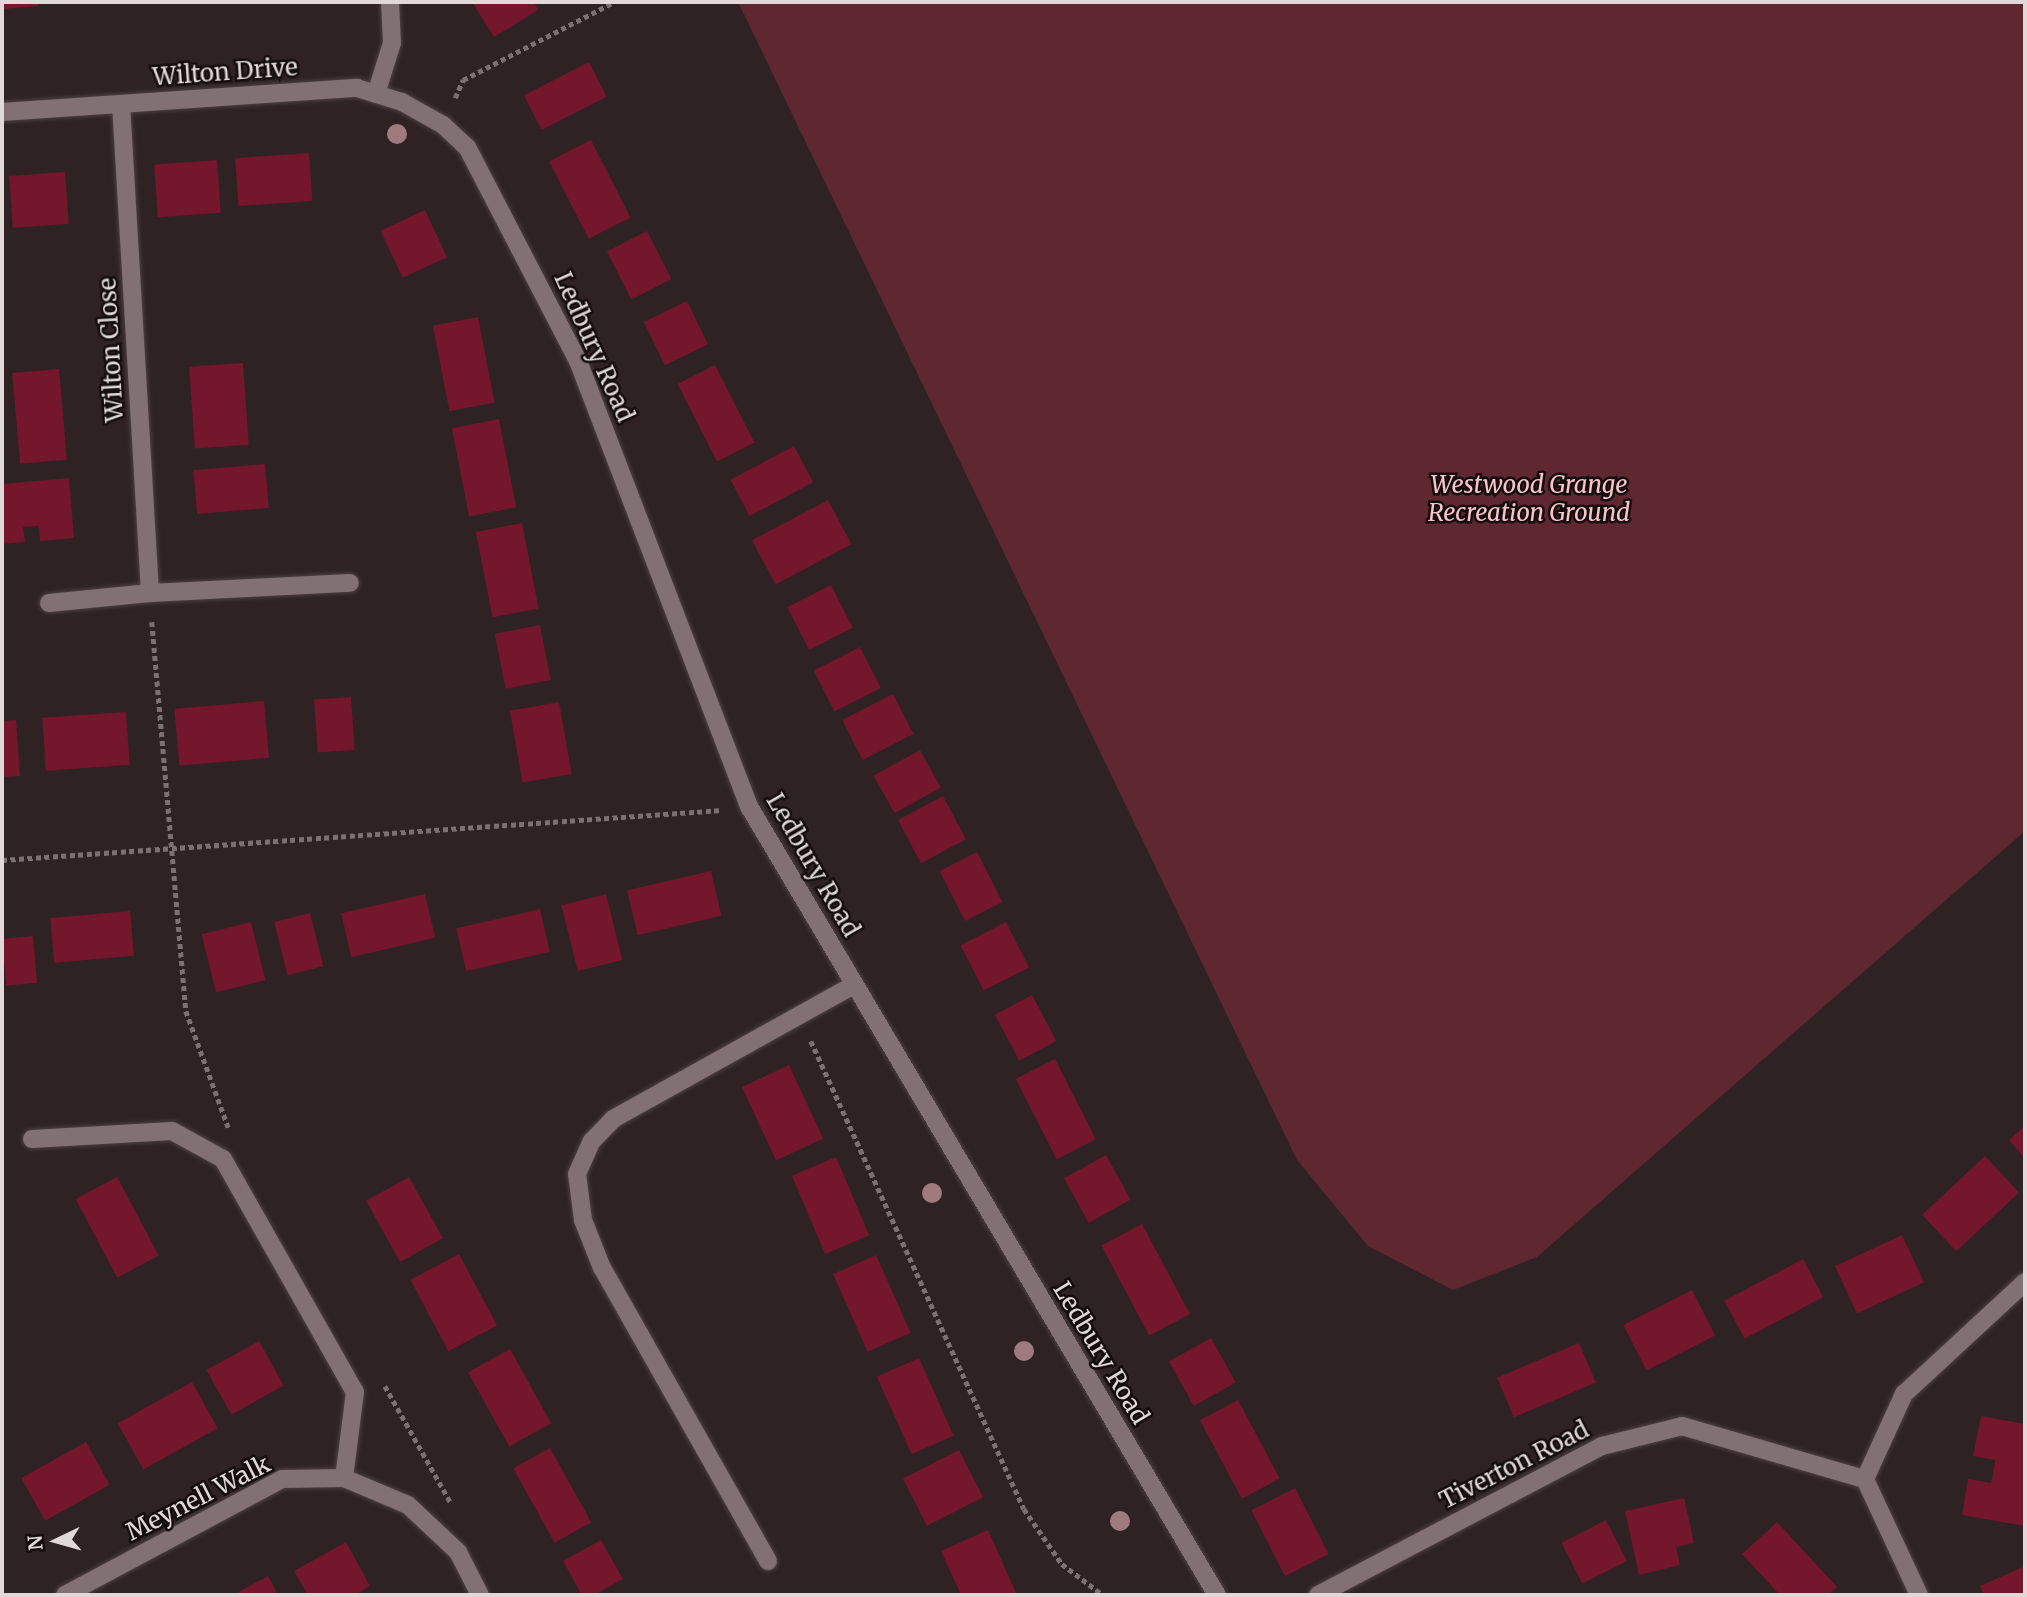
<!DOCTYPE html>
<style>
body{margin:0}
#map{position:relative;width:2027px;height:1597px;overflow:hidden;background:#2f2223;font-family:Merriweather,serif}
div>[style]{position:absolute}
.green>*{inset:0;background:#5f2730}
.building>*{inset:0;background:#74162c;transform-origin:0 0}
.path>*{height:4.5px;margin-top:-2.25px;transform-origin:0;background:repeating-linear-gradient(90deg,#7c7071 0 5px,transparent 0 8.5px)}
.roads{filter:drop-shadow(0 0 2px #4c4041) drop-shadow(0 0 2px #4c4041)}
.minor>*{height:18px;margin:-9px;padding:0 9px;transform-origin:9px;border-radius:9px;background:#817172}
.tertiary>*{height:18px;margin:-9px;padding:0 9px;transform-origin:9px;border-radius:9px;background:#817172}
.trees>*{width:20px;height:20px;margin:-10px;border-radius:50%;background:#9f7b7e}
span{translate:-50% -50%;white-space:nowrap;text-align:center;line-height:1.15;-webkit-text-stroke:5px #130d0e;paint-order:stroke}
.street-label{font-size:24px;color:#e1d8d8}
.park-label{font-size:24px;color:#fbc4c8;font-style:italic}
.frame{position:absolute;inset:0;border:4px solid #e1d8d8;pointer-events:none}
.north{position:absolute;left:21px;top:1506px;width:70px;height:70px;-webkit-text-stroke:5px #130d0e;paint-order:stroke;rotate:265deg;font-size:19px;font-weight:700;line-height:28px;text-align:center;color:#e1d8d8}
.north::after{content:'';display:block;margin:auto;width:24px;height:32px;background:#e1d8d8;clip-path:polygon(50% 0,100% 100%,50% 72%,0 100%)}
</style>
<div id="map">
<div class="green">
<div style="clip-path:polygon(738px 2px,2025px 2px,2025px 831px,1537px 1257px,1453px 1290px,1368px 1246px,1297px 1160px)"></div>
</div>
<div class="building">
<div style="clip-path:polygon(2px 2px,39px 2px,39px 6px,2px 9px)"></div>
<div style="clip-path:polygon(472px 2px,534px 2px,538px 10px,494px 37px)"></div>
<div style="left:589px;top:62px;width:39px;height:73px;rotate:63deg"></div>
<div style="left:591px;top:140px;width:87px;height:47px;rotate:63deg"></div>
<div style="left:309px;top:153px;width:48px;height:74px;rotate:86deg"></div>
<div style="left:217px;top:160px;width:53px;height:63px;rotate:86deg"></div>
<div style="left:65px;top:172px;width:52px;height:56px;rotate:86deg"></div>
<div style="left:425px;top:210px;width:52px;height:49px;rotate:65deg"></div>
<div style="left:647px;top:231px;width:54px;height:45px;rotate:63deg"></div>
<div style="left:687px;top:301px;width:48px;height:48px;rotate:64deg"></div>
<div style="left:478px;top:317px;width:87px;height:46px;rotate:79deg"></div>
<div style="left:243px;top:363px;width:82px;height:54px;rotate:86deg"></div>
<div style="left:715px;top:365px;width:87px;height:42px;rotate:63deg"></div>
<div style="left:59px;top:369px;width:91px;height:47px;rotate:85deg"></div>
<div style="left:499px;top:419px;width:90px;height:48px;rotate:79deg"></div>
<div style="left:794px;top:446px;width:41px;height:72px;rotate:62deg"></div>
<div style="left:265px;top:464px;width:44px;height:72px;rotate:85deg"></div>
<div style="clip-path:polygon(69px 478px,74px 538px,40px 541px,39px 526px,23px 527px,25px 542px,2px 544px,2px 484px)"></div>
<div style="left:828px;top:500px;width:50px;height:86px;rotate:62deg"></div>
<div style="left:522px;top:523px;width:87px;height:47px;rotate:79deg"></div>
<div style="left:831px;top:585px;width:48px;height:49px;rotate:63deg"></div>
<div style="left:540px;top:625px;width:56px;height:46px;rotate:79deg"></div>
<div style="left:860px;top:647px;width:46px;height:52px;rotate:63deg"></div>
<div style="left:893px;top:694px;width:45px;height:57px;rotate:63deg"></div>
<div style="left:351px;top:697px;width:53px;height:37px;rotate:86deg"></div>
<div style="left:264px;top:701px;width:57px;height:90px;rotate:85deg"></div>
<div style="left:559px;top:702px;width:73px;height:50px;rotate:80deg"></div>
<div style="left:126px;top:712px;width:53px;height:84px;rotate:86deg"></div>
<div style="clip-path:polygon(16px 720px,20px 776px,2px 777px,2px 721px)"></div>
<div style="left:920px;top:750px;width:43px;height:53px;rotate:61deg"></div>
<div style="left:943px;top:796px;width:49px;height:51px;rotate:62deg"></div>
<div style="left:977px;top:852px;width:56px;height:42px;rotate:63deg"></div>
<div style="left:711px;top:871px;width:46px;height:86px;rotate:77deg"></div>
<div style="left:425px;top:894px;width:45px;height:86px;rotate:77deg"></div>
<div style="left:606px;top:894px;width:68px;height:46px;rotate:76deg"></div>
<div style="left:540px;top:909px;width:44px;height:86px;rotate:77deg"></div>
<div style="left:130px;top:911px;width:45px;height:80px;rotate:85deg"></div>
<div style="left:310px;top:913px;width:55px;height:37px;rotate:76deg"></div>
<div style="left:251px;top:922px;width:60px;height:51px;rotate:76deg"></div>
<div style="left:1006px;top:922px;width:51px;height:51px;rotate:63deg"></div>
<div style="left:33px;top:936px;width:47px;height:31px;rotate:85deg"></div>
<div style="left:1032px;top:995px;width:52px;height:42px;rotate:62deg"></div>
<div style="left:1055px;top:1059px;width:90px;height:44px;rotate:63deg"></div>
<div style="left:789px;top:1065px;width:81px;height:52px;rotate:65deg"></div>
<div style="clip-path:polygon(2025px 1126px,2025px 1158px,2009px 1140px)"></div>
<div style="left:1106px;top:1155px;width:51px;height:48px;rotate:61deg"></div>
<div style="left:1985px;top:1156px;width:50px;height:86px;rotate:47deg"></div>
<div style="left:836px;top:1157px;width:85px;height:48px;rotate:67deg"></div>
<div style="left:117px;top:1177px;width:89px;height:47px;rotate:62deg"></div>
<div style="left:409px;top:1177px;width:70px;height:49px;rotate:61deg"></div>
<div style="left:1142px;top:1224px;width:102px;height:46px;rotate:62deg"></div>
<div style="left:1902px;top:1235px;width:52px;height:74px;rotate:65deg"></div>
<div style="left:459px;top:1254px;width:81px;height:55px;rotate:62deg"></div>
<div style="left:876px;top:1255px;width:85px;height:47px;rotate:66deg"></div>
<div style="left:1803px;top:1259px;width:43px;height:89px;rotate:62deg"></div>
<div style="left:1692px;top:1290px;width:51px;height:77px;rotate:63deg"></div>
<div style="left:1211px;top:1338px;width:51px;height:48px;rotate:61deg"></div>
<div style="left:259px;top:1341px;width:51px;height:60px;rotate:61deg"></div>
<div style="left:1579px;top:1343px;width:43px;height:89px;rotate:67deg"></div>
<div style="left:510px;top:1349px;width:85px;height:48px;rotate:61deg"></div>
<div style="left:919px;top:1358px;width:85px;height:46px;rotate:66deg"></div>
<div style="left:192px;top:1382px;width:53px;height:85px;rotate:61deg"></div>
<div style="left:1238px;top:1400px;width:89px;height:43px;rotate:62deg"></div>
<div style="clip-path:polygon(1981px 1416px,2025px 1424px,2025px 1526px,1962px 1515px,1968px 1479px,1991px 1483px,1994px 1469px,1995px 1460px,1973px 1456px)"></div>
<div style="left:86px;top:1442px;width:49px;height:74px;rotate:61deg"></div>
<div style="left:550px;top:1448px;width:85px;height:42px;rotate:61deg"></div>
<div style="left:959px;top:1450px;width:53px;height:63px;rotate:63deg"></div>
<div style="left:1295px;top:1488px;width:74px;height:49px;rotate:63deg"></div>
<div style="clip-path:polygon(1684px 1498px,1694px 1543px,1676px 1547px,1680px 1565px,1639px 1575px,1625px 1511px)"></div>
<div style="left:1606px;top:1520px;width:46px;height:50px;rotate:63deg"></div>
<div style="clip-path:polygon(1777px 1522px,1837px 1587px,1828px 1595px,1780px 1595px,1742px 1554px)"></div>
<div style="clip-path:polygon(988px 1530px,1017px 1595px,961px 1595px,941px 1551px)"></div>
<div style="clip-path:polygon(601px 1540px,623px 1579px,594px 1595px,582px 1595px,563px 1561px)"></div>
<div style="clip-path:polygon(346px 1542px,370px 1586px,355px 1595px,308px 1595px,294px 1571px)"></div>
<div style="clip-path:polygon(2025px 1566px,2025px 1595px,1984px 1595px,1980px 1586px)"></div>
<div style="clip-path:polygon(268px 1576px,278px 1595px,233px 1595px)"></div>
</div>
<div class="path">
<div style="left:455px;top:98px;width:20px;rotate:-66deg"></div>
<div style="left:463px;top:80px;width:170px;rotate:-27.3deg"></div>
<div style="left:152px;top:622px;width:390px;rotate:85deg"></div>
<div style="left:186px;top:1011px;width:126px;rotate:70deg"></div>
<div style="left:2px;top:860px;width:722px;rotate:-3.97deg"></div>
<div style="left:811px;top:1041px;width:514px;rotate:65.53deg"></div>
<div style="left:1024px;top:1509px;width:67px;rotate:55.4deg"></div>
<div style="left:1062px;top:1564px;width:51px;rotate:37.1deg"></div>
<div style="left:385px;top:1386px;width:134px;rotate:60.6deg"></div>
</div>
<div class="roads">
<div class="minor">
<div style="left:376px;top:94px;width:53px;rotate:-72.6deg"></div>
<div style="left:392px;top:43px;width:41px;rotate:-92.8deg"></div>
<div style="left:121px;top:104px;width:490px;rotate:86.6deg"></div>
<div style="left:150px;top:593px;width:200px;rotate:-2.9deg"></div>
<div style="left:49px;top:603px;width:101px;rotate:-5.7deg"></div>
<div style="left:32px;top:1139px;width:140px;rotate:-3.3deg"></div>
<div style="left:172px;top:1131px;width:58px;rotate:28.8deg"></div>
<div style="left:223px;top:1159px;width:268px;rotate:60.5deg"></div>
<div style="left:355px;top:1392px;width:87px;rotate:97.3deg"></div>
<div style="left:768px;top:1561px;width:337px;rotate:-119.5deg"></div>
<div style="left:602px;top:1268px;width:52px;rotate:-111.6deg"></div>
<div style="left:583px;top:1220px;width:46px;rotate:-97.4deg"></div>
<div style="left:577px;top:1174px;width:36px;rotate:-66deg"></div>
<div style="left:592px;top:1141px;width:30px;rotate:-46deg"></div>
<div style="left:613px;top:1119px;width:276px;rotate:-29.1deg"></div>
<div style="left:65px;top:1595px;width:246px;rotate:-28.1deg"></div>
<div style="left:282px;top:1479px;width:62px;rotate:-0.9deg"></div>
<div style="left:344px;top:1478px;width:69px;rotate:22.9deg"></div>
<div style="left:408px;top:1505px;width:69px;rotate:43.2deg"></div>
<div style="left:458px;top:1552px;width:48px;rotate:62.9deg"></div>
<div style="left:1318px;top:1595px;width:321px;rotate:-27.7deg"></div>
<div style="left:1602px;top:1446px;width:82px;rotate:-14deg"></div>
<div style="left:1682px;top:1426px;width:191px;rotate:16.2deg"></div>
<div style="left:1919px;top:1595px;width:128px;rotate:-115deg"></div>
<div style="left:1865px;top:1479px;width:94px;rotate:-65.4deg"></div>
<div style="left:1904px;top:1394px;width:165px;rotate:-42.8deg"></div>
</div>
<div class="tertiary">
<div style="left:2px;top:112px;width:356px;rotate:-3.9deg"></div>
<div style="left:357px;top:88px;width:47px;rotate:17.3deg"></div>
<div style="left:402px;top:102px;width:47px;rotate:29.3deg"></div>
<div style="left:443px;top:125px;width:33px;rotate:43deg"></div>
<div style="left:467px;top:147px;width:241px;rotate:62.6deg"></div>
<div style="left:578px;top:361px;width:479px;rotate:69deg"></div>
<div style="left:750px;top:808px;width:915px;rotate:59.32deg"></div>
</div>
</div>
<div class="trees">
<div style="left:397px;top:134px"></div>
<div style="left:932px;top:1193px"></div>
<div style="left:1024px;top:1351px"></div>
<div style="left:1120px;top:1521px"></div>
</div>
<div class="street-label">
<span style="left:225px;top:72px;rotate:-4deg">Wilton Drive</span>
<span style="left:594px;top:347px;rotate:66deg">Ledbury Road</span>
<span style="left:111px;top:350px;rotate:-93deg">Wilton Close</span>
<span style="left:813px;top:865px;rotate:60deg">Ledbury Road</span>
<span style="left:1101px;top:1353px;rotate:59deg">Ledbury Road</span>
<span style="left:1514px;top:1465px;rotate:-27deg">Tiverton Road</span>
<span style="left:198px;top:1498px;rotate:-27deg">Meynell Walk</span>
</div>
<div class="park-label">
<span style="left:1529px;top:499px">Westwood Grange<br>Recreation Ground</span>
</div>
<div class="frame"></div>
<div class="north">N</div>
</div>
